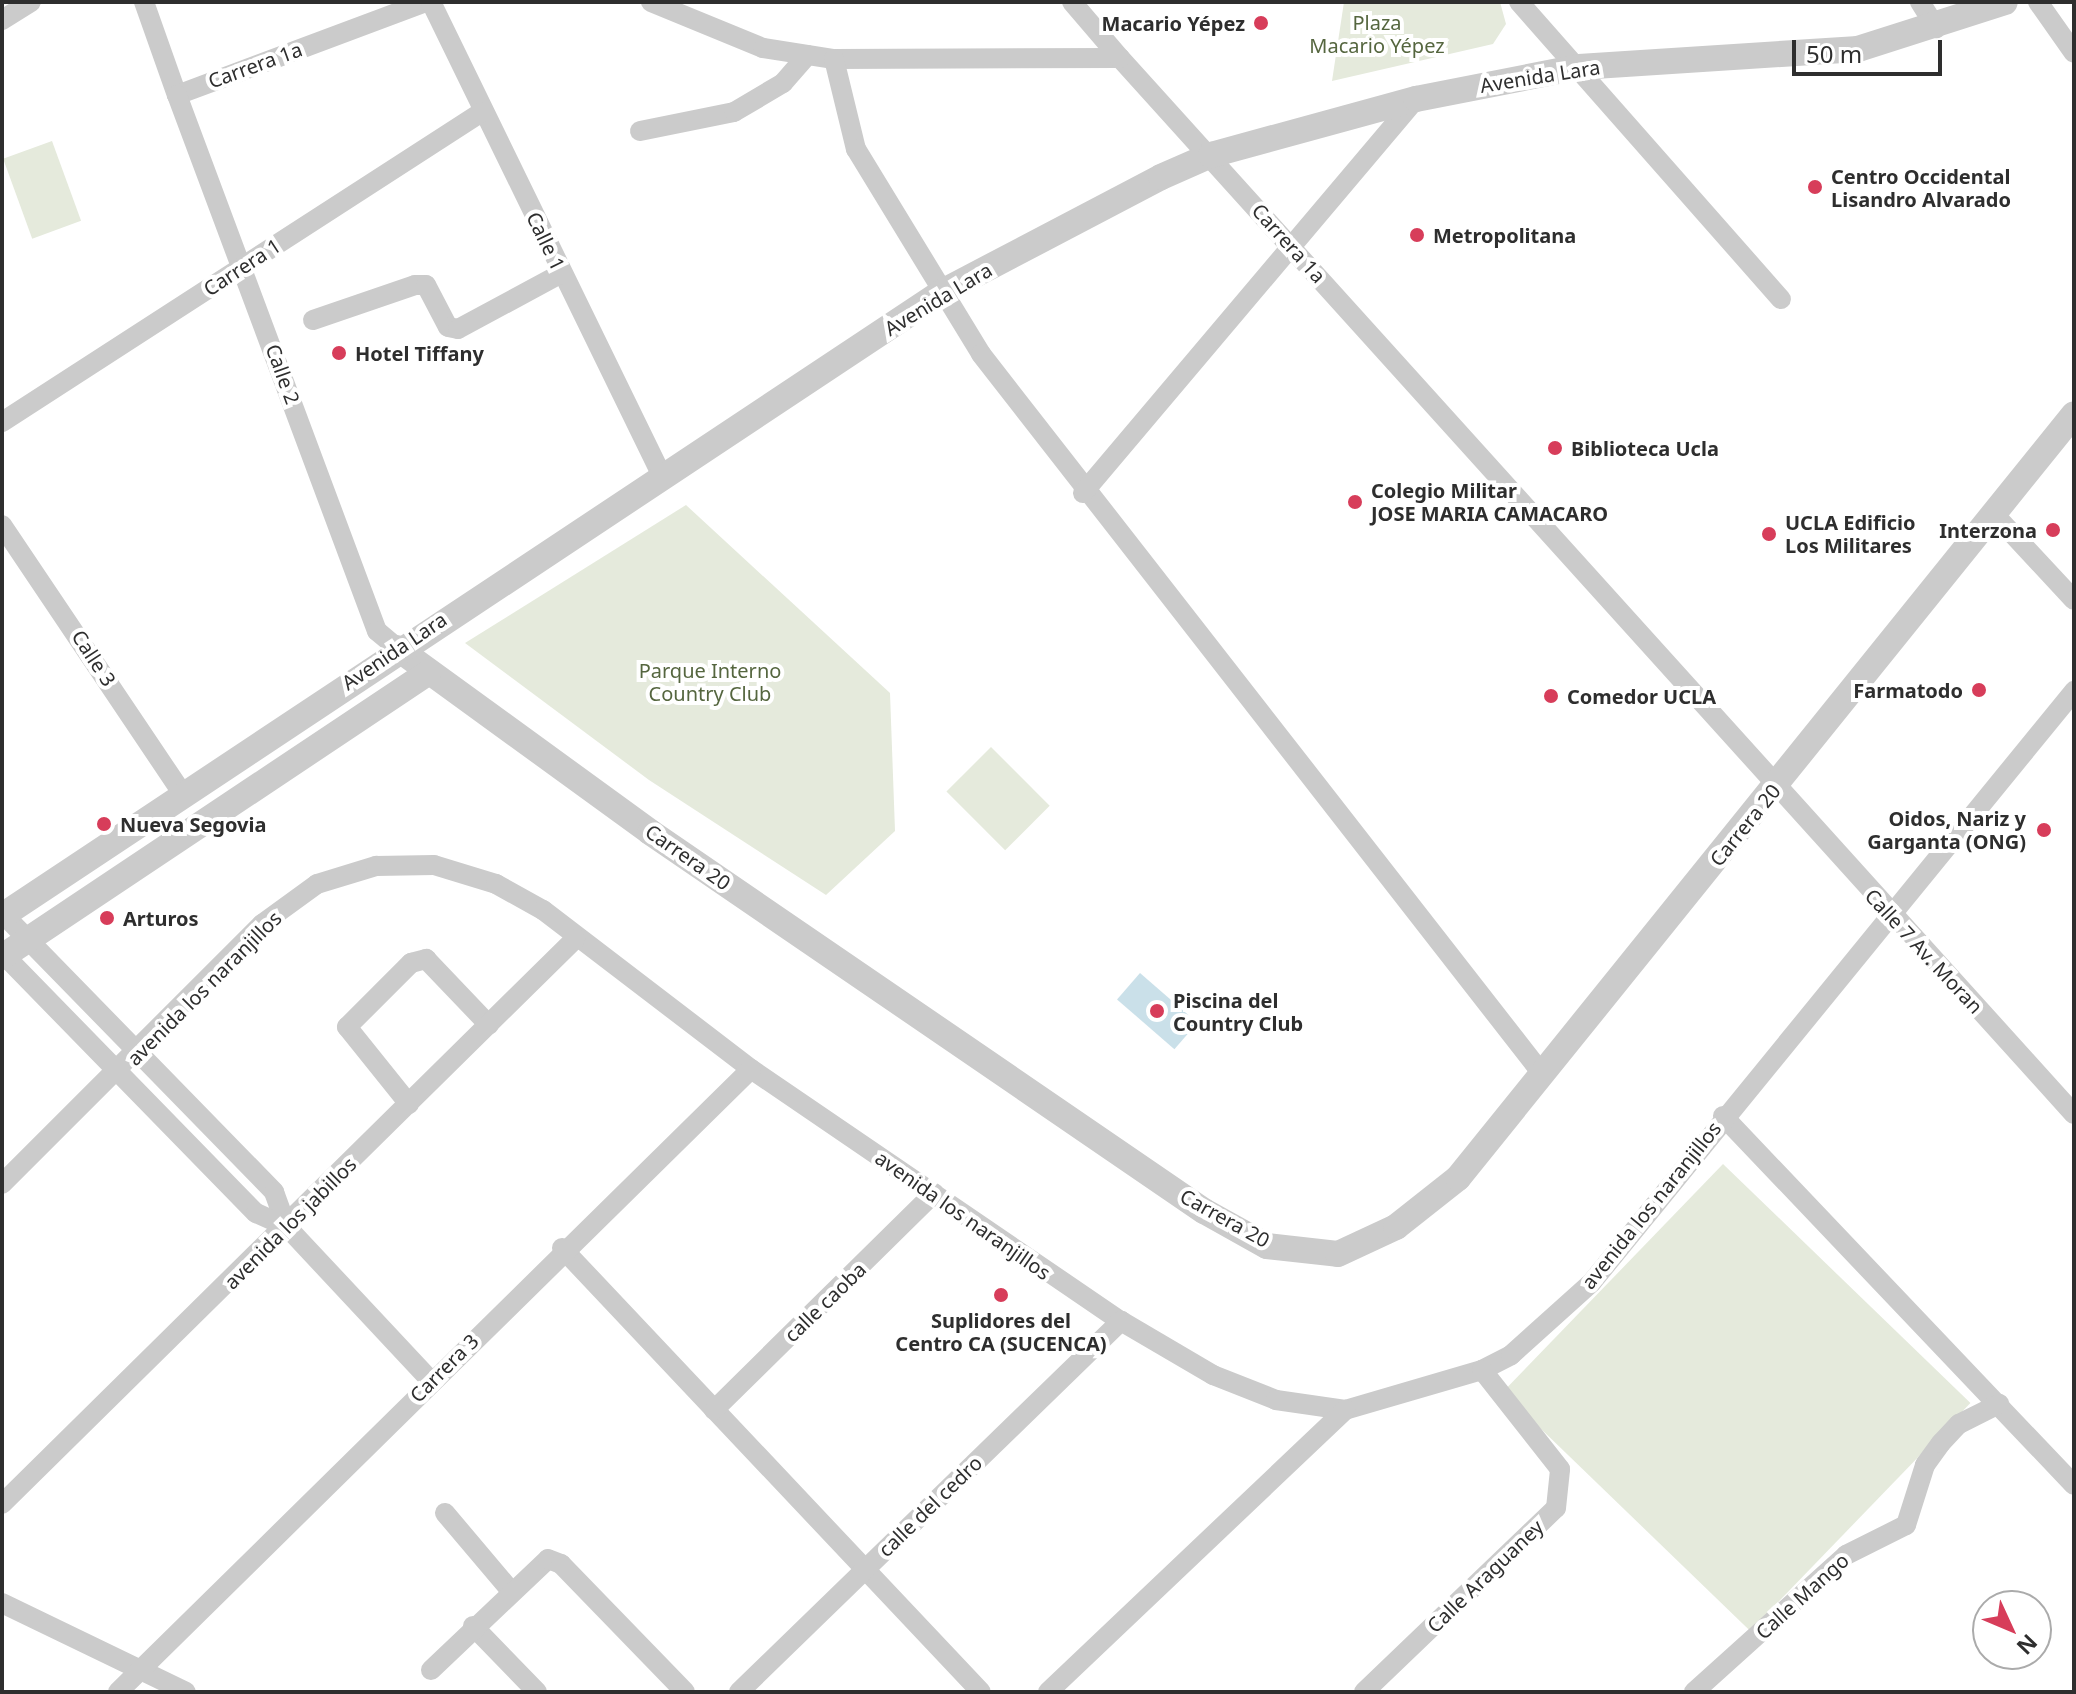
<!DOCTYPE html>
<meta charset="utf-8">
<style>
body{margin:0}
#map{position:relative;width:2076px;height:1694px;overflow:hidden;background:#fff;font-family:"Noto Sans",sans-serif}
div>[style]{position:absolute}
.green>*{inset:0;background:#e5eadc;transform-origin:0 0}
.water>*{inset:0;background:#cae0e9;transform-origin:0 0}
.minor>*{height:20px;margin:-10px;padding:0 10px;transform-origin:10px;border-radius:10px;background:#cbcbcb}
.tertiary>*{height:26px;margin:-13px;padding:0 13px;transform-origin:13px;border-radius:13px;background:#cbcbcb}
.dots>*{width:22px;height:22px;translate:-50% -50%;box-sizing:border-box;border:4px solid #fff;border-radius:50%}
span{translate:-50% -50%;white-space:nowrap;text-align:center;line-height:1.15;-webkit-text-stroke:8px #fff;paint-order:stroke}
.poi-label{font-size:20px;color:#2e2e2e;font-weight:700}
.right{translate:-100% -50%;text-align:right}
.left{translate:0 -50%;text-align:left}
.park-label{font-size:20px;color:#55663f}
.street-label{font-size:20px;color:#2e2e2e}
.frame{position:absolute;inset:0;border:4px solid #2e2e2e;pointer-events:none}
.north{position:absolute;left:1972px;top:1590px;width:80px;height:80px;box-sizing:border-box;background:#fff;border:2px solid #ababab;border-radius:50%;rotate:134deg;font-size:22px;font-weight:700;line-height:32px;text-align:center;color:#2e2e2e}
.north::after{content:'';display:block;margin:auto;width:28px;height:36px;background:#d73d5a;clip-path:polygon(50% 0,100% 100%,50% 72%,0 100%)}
.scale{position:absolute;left:1792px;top:40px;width:150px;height:36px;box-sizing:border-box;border:4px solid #2e2e2e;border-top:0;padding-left:10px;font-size:24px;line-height:28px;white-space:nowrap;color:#2e2e2e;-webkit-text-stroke:6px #fff;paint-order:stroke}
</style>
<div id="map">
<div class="green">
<div style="clip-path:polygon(1344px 2px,1500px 2px,1506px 24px,1493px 44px,1332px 81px)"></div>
<div style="left:52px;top:141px;width:85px;height:52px;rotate:70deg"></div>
<div style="clip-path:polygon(686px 505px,890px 693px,895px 831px,826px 895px,649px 780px,465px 643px)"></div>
<div style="left:991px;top:747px;width:83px;height:63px;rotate:45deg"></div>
<div style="left:1723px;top:1164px;width:344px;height:317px;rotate:44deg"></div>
</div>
<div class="water">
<div style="left:1140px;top:973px;width:76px;height:35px;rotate:41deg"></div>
</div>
<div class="minor">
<div style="left:144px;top:2px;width:99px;rotate:70.5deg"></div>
<div style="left:177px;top:95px;width:266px;rotate:-20.5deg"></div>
<div style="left:431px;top:2px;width:530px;rotate:64.02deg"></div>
<div style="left:651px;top:2px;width:121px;rotate:22.3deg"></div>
<div style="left:763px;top:48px;width:72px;rotate:8.8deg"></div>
<div style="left:834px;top:59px;width:286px;rotate:-0.2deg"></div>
<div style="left:1120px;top:58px;width:1423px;rotate:47.91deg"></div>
<div style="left:1072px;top:2px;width:74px;rotate:49.4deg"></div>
<div style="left:1519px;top:2px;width:396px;rotate:48.6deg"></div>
<div style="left:1920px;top:2px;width:31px;rotate:58deg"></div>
<div style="left:2038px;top:2px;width:62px;rotate:54.8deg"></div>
<div style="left:2px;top:20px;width:34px;rotate:-32deg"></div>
<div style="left:834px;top:59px;width:93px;rotate:76.3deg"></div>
<div style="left:856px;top:149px;width:240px;rotate:58.6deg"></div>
<div style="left:981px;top:354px;width:914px;rotate:52.06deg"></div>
<div style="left:177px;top:95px;width:572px;rotate:69.54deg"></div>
<div style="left:377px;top:631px;width:26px;rotate:40deg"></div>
<div style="left:640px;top:131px;width:96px;rotate:-11.4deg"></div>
<div style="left:734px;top:112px;width:57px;rotate:-30.6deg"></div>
<div style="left:783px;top:83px;width:37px;rotate:-49deg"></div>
<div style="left:313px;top:320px;width:108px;rotate:-18.9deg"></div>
<div style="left:415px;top:285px;width:11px"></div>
<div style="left:426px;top:285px;width:47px;rotate:62.4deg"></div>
<div style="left:448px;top:327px;width:10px;rotate:11deg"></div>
<div style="left:458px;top:329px;width:118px;rotate:-28.3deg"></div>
<div style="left:2px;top:422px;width:571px;rotate:-32.86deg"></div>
<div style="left:1083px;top:493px;width:516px;rotate:-49.8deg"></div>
<div style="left:1994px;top:514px;width:117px;rotate:47.1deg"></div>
<div style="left:2px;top:525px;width:324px;rotate:56.1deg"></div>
<div style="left:4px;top:915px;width:387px;rotate:45.7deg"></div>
<div style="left:274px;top:1192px;width:37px;rotate:70deg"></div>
<div style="left:2px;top:953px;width:363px;rotate:45.7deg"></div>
<div style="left:256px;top:1213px;width:34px;rotate:24deg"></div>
<div style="left:287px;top:1227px;width:211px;rotate:46.9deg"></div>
<div style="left:409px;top:1104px;width:99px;rotate:-128.8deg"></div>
<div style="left:347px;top:1027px;width:91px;rotate:-45deg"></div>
<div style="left:411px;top:963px;width:16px;rotate:-15deg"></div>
<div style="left:426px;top:959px;width:91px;rotate:46.3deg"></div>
<div style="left:1723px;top:1116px;width:509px;rotate:46.43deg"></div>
<div style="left:2px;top:1184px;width:368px;rotate:-45deg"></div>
<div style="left:262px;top:924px;width:68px;rotate:-36deg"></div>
<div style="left:317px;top:884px;width:62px;rotate:-17deg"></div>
<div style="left:376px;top:866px;width:58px;rotate:-1deg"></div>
<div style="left:434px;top:865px;width:65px;rotate:17deg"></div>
<div style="left:496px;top:884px;width:54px;rotate:29deg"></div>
<div style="left:543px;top:910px;width:262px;rotate:37.4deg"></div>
<div style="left:751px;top:1069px;width:448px;rotate:34.3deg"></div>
<div style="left:1121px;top:1321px;width:107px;rotate:30.4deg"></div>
<div style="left:1213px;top:1375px;width:68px;rotate:21.6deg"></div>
<div style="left:1276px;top:1400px;width:70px;rotate:8.2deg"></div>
<div style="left:1345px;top:1410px;width:143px;rotate:-16.3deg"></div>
<div style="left:1482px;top:1370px;width:33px;rotate:-27deg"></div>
<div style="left:1511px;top:1355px;width:109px;rotate:-42deg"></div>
<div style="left:1592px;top:1282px;width:763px;rotate:-50.8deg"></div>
<div style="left:562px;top:1248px;width:610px;rotate:46.66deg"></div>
<div style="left:714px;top:1410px;width:309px;rotate:-44.6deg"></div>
<div style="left:2px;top:1504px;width:805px;rotate:-44.6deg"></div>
<div style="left:445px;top:1513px;width:101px;rotate:49.8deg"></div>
<div style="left:2px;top:1603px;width:204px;rotate:25.8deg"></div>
<div style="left:473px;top:1626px;width:92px;rotate:45.9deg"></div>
<div style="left:431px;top:1670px;width:161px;rotate:-43.5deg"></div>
<div style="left:548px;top:1559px;width:14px;rotate:21deg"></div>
<div style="left:561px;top:1564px;width:178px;rotate:45.9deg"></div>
<div style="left:118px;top:1692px;width:888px;rotate:-44.54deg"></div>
<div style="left:739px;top:1692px;width:533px;rotate:-44.16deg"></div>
<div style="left:1048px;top:1692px;width:410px;rotate:-43.5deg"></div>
<div style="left:1364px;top:1692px;width:266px;rotate:-43.8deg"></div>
<div style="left:1556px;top:1508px;width:39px;rotate:-84deg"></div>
<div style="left:1560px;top:1469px;width:126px;rotate:-128.2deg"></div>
<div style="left:1694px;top:1692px;width:205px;rotate:-42deg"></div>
<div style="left:1846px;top:1555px;width:67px;rotate:-26.6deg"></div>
<div style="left:1906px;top:1525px;width:63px;rotate:-72.4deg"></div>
<div style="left:1925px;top:1465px;width:27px;rotate:-54deg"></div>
<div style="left:1941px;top:1443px;width:26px;rotate:-47deg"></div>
<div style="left:1959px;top:1424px;width:45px;rotate:-26.6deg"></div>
</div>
<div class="tertiary">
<div style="left:397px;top:648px;width:313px;rotate:36deg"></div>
<div style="left:650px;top:832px;width:671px;rotate:34.38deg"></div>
<div style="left:1204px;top:1211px;width:72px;rotate:29.1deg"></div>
<div style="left:1267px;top:1246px;width:71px;rotate:6.4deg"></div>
<div style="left:1338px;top:1254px;width:64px;rotate:-25deg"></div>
<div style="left:1396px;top:1227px;width:79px;rotate:-38.3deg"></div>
<div style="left:1458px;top:1178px;width:981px;rotate:-51.12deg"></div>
<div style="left:2px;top:916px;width:1128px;rotate:-33.58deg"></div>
<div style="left:942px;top:292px;width:247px;rotate:-27.7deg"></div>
<div style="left:1161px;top:177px;width:55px;rotate:-23.7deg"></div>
<div style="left:1211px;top:155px;width:213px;rotate:-15.3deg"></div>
<div style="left:1416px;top:99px;width:166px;rotate:-11.1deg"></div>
<div style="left:1579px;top:67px;width:280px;rotate:-3.7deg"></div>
<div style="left:1858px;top:49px;width:154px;rotate:-17.7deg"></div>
<div style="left:2px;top:957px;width:513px;rotate:-33.72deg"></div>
</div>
<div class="dots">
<div style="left:1261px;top:23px;background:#d73d5a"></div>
<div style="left:1815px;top:187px;background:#d73d5a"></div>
<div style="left:1417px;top:235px;background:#d73d5a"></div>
<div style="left:339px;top:353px;background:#d73d5a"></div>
<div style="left:1555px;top:448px;background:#d73d5a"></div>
<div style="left:1355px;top:502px;background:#d73d5a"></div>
<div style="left:2053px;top:530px;background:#d73d5a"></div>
<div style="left:1769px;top:534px;background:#d73d5a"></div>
<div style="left:1979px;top:690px;background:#d73d5a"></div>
<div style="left:1551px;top:696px;background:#d73d5a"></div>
<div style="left:104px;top:824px;background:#d73d5a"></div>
<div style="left:2044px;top:830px;background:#d73d5a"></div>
<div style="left:107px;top:918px;background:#d73d5a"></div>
<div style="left:1157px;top:1011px;background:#d73d5a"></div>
<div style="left:1001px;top:1295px;background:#d73d5a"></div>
</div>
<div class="poi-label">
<span class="right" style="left:1245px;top:23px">Macario Yépez</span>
<span class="left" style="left:1831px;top:188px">Centro Occidental<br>Lisandro Alvarado</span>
<span class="left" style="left:1433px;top:235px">Metropolitana</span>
<span class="left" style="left:355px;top:353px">Hotel Tiffany</span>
<span class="left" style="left:1571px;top:448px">Biblioteca Ucla</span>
<span class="left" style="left:1371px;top:502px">Colegio Militar<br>JOSE MARIA CAMACARO</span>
<span class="left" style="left:1785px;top:534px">UCLA Edificio<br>Los Militares</span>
<span class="right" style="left:2037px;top:530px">Interzona</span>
<span class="right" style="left:1963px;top:690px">Farmatodo</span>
<span class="left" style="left:1567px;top:696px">Comedor UCLA</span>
<span class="right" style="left:2026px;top:830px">Oidos, Nariz y<br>Garganta (ONG)</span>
<span class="left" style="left:120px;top:824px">Nueva Segovia</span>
<span class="left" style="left:123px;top:918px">Arturos</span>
<span class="left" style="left:1173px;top:1012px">Piscina del<br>Country Club</span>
<span style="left:1001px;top:1332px">Suplidores del<br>Centro CA (SUCENCA)</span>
</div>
<div class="park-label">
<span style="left:1377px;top:34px">Plaza<br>Macario Yépez</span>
<span style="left:710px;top:682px">Parque Interno<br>Country Club</span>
</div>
<div class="street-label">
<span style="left:255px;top:65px;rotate:-20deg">Carrera 1a</span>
<span style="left:1540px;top:76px;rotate:-9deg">Avenida Lara</span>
<span style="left:546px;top:241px;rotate:64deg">Calle 1</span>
<span style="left:1289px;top:243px;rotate:48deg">Carrera 1a</span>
<span style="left:242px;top:267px;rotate:-33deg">Carrera 1</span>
<span style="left:938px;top:299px;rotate:-31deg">Avenida Lara</span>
<span style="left:283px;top:374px;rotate:70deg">Calle 2</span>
<span style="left:394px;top:651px;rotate:-34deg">Avenida Lara</span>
<span style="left:94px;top:658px;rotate:57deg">Calle 3</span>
<span style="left:1745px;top:825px;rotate:-51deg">Carrera 20</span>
<span style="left:688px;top:857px;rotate:35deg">Carrera 20</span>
<span style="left:1924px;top:951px;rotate:47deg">Calle 7 Av. Moran</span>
<span style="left:204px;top:988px;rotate:-45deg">avenida los naranjillos</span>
<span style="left:1651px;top:1205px;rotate:-51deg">avenida los naranjillos</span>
<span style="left:963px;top:1215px;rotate:35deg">avenida los naranjillos</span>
<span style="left:1225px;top:1218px;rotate:29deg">Carrera 20</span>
<span style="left:290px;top:1223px;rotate:-45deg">avenida los jabillos</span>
<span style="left:825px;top:1302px;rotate:-44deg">calle caoba</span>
<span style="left:444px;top:1368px;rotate:-45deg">Carrera 3</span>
<span style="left:930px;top:1506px;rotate:-44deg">calle del cedro</span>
<span style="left:1485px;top:1576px;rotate:-44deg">Calle Araguaney</span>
<span style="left:1802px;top:1596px;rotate:-42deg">Calle Mango</span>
</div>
<div class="frame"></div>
<div class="north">N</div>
<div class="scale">50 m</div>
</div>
